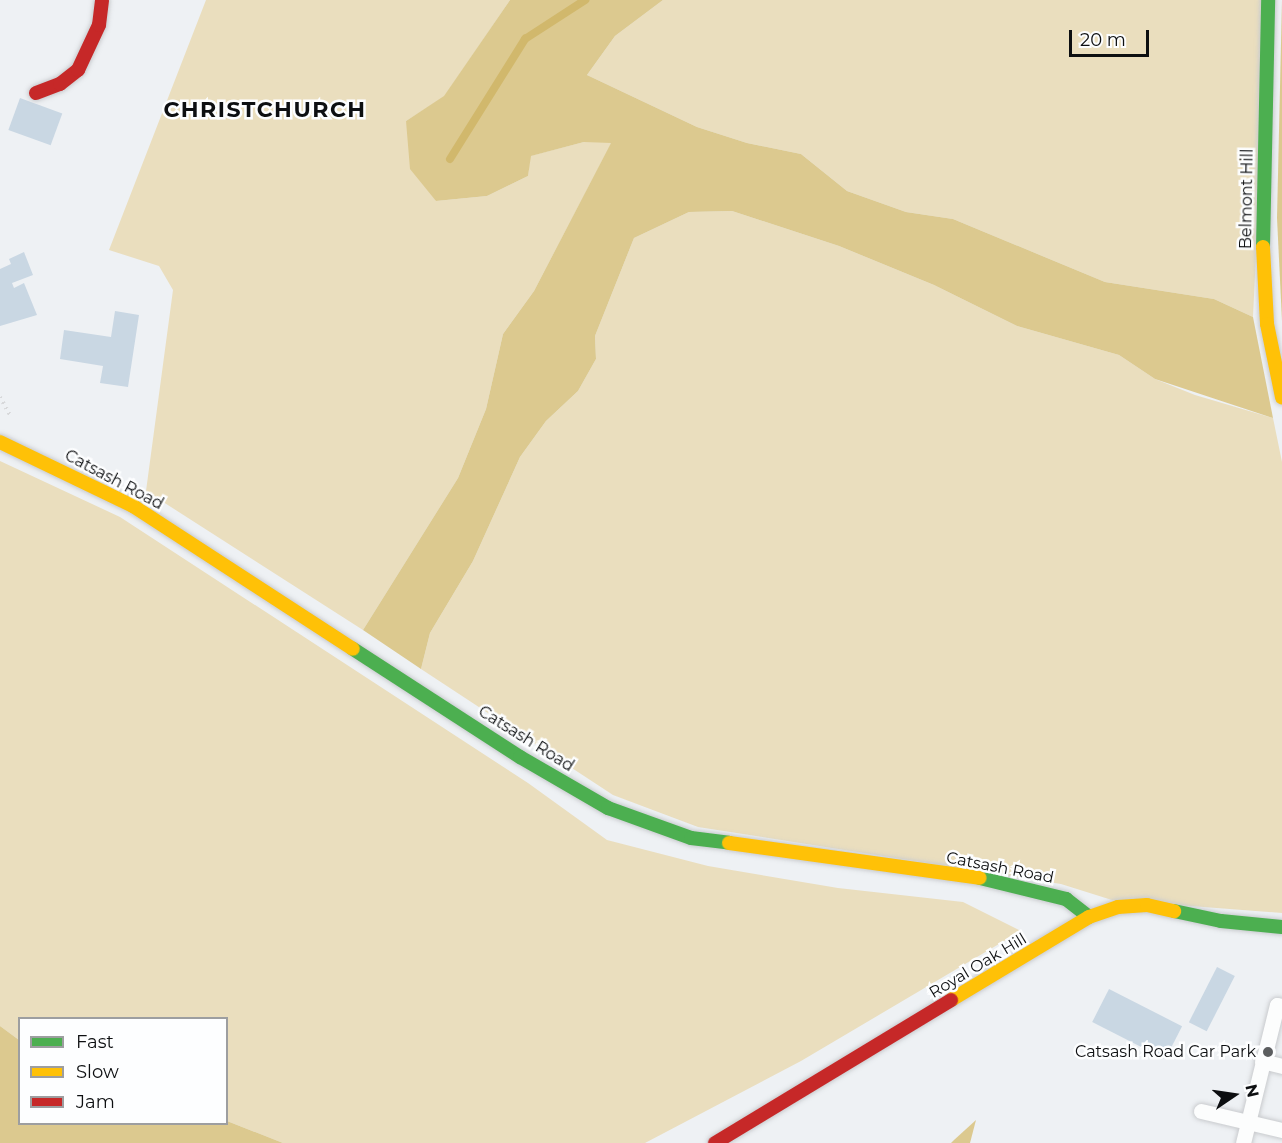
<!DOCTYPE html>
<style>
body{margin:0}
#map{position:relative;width:1282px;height:1143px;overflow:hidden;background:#eef1f4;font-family:Montserrat,sans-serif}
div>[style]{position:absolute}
.green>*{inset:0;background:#eadebe}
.forest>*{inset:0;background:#dcc98f}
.stream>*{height:8px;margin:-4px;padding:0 4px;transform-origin:4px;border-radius:4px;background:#d1b86c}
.building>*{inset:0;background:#c9d7e3;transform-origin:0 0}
.path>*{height:4px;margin-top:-2px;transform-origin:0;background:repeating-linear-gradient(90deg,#d7d8da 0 1.5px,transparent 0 6px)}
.roads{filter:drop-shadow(0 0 2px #c9cbce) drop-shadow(0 0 2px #c9cbce)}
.lane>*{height:15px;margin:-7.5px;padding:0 7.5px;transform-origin:7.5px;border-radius:7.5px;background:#fcfdfd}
.fast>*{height:14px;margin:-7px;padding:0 7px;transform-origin:7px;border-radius:7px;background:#4caf50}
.slow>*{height:14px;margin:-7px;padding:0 7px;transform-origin:7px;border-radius:7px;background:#ffc107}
.jam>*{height:14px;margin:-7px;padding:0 7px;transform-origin:7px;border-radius:7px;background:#c62828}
.dots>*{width:16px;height:16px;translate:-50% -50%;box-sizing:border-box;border:3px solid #fdfeff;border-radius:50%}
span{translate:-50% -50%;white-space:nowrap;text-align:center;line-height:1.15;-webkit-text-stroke:5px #fdfeff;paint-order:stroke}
.street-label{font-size:16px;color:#0d0f11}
.poi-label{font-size:16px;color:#0d0f11}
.right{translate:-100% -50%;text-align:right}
.district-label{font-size:22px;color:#0d0f11;font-weight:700;letter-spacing:1.5px}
.legend{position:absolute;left:18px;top:1017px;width:210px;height:108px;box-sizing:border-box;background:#fdfeff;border:2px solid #9d9ea0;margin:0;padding:8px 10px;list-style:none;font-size:18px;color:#0d0f11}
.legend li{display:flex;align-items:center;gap:12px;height:30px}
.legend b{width:30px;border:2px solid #9d9ea0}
.north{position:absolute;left:1204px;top:1065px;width:60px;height:60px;-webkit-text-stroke:4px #fdfeff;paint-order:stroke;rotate:77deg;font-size:16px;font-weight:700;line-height:24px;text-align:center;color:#0d0f11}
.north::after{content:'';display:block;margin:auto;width:21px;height:27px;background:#0d0f11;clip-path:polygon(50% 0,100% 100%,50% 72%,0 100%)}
.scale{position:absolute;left:1069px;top:30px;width:80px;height:27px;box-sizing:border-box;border:3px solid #0d0f11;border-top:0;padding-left:8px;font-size:18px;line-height:21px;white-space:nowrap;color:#0d0f11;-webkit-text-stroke:4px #fdfeff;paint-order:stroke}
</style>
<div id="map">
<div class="green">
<div style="clip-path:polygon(206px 0,510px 0,444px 97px,406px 121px,436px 201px,487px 196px,528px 176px,530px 156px,584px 142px,612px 142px,534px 291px,503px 334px,486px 409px,458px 478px,363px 630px,146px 491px,173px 290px,159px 266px,109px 250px)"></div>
<div style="clip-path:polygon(663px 0,1268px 0,1253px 317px,1214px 299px,1105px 282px,953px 219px,906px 212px,847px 191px,801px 154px,747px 143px,697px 127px,587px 75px,615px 36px)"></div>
<div style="clip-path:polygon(732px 211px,839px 246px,934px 285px,1017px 326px,1119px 355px,1155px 379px,1195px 395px,1273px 418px,1282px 462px,1282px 913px,1112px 900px,1061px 884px,698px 827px,613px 795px,421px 669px,430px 633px,473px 561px,520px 457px,546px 421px,578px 391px,596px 359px,595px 336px,634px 238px,689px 212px)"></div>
<div style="clip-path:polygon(0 461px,120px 517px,528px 783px,607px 840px,708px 866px,838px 888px,963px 902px,1021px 931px,801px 1061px,645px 1143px,283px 1143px,227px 1121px,226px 1018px,20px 1018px,19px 1040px,0 1026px)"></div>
</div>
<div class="forest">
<div style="clip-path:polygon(510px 0,663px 0,615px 36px,587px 75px,697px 127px,747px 143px,801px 154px,847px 191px,906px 212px,953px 219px,1105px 282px,1214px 299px,1253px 317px,1273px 418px,1155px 379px,1119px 355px,1017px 326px,934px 285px,839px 246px,732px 211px,689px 212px,634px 238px,595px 336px,596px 359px,578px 391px,546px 421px,520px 457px,473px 561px,430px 633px,421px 669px,363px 630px,458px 478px,486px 409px,503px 334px,534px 291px,611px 143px,584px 142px,531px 156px,528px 176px,487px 196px,436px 201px,410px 169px,406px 121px,444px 96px)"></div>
<div style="clip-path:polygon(1282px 0,1282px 321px,1277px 218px)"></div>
<div style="clip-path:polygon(0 1026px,19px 1040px,20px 1124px,227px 1121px,283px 1143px,0 1143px)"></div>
<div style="clip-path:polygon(976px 1120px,970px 1143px,951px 1143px,954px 1140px)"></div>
</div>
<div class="stream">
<div style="left:450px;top:159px;width:142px;rotate:-58deg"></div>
<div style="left:525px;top:39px;width:72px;rotate:-33deg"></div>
</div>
<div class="building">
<div style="left:20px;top:98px;width:45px;height:34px;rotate:20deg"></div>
<div style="clip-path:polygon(24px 252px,33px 275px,12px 283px,14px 288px,24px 283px,37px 315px,0 326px,0 269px,11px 264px,9px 259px)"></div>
<div style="clip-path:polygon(115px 311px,139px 315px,128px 387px,100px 383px,103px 366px,60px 359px,64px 330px,111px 337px)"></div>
<div style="left:1217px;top:967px;width:20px;height:62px;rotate:27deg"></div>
<div style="left:1109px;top:989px;width:82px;height:37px;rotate:27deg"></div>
</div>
<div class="path">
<div style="left:0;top:397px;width:21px;rotate:61deg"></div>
</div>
<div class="roads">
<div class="lane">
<div style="left:1262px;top:1061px;width:21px;rotate:14deg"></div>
<div style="left:1201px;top:1111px;width:83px;rotate:13.2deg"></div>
<div style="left:1243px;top:1143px;width:142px;rotate:-76.2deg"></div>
<div style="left:1277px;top:1005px;width:5px;rotate:11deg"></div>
</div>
<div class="fast">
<div style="left:1263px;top:247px;width:247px;rotate:-88.8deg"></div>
<div style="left:353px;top:649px;width:199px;rotate:32.9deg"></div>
<div style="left:520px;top:757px;width:102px;rotate:30.1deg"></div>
<div style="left:608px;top:808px;width:88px;rotate:19.9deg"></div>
<div style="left:691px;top:838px;width:38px;rotate:7deg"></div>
<div style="left:980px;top:878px;width:89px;rotate:13.7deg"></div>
<div style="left:1066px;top:899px;width:29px;rotate:38deg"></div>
<div style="left:1174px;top:911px;width:48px;rotate:12deg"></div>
<div style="left:1221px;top:921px;width:61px;rotate:5.6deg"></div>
</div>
<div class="slow">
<div style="left:1263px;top:247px;width:77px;rotate:87deg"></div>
<div style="left:1267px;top:324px;width:75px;rotate:78.4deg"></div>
<div style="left:0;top:442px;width:148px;rotate:25.7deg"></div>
<div style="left:133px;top:506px;width:262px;rotate:33deg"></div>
<div style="left:729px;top:843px;width:253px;rotate:7.9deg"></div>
<div style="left:951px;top:1000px;width:161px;rotate:-31deg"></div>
<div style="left:1089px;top:917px;width:31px;rotate:-19deg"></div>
<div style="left:1118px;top:907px;width:29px;rotate:-4deg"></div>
<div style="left:1147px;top:905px;width:28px;rotate:13deg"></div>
</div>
<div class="jam">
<div style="left:36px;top:93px;width:26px;rotate:-21deg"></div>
<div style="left:60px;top:84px;width:23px;rotate:-38deg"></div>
<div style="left:78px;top:70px;width:50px;rotate:-65deg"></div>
<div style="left:99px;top:25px;width:25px;rotate:-83deg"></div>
<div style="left:715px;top:1143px;width:276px;rotate:-31.2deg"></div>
</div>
</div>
<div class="dots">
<div style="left:1268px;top:1052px;background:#5c5e60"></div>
</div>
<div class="street-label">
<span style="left:1247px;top:199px;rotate:-89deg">Belmont Hill</span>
<span style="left:114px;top:480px;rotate:28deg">Catsash Road</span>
<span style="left:526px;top:739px;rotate:32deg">Catsash Road</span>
<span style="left:1000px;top:868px;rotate:11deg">Catsash Road</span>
<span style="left:978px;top:966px;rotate:-31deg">Royal Oak Hill</span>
</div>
<div class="poi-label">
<span class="right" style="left:1256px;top:1052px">Catsash Road Car Park</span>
</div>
<div class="district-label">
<span style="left:265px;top:110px">CHRISTCHURCH</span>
</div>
<ul class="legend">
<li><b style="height:8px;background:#4caf50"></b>Fast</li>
<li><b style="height:8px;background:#ffc107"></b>Slow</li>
<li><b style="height:8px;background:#c62828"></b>Jam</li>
</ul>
<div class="north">N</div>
<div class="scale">20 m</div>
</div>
